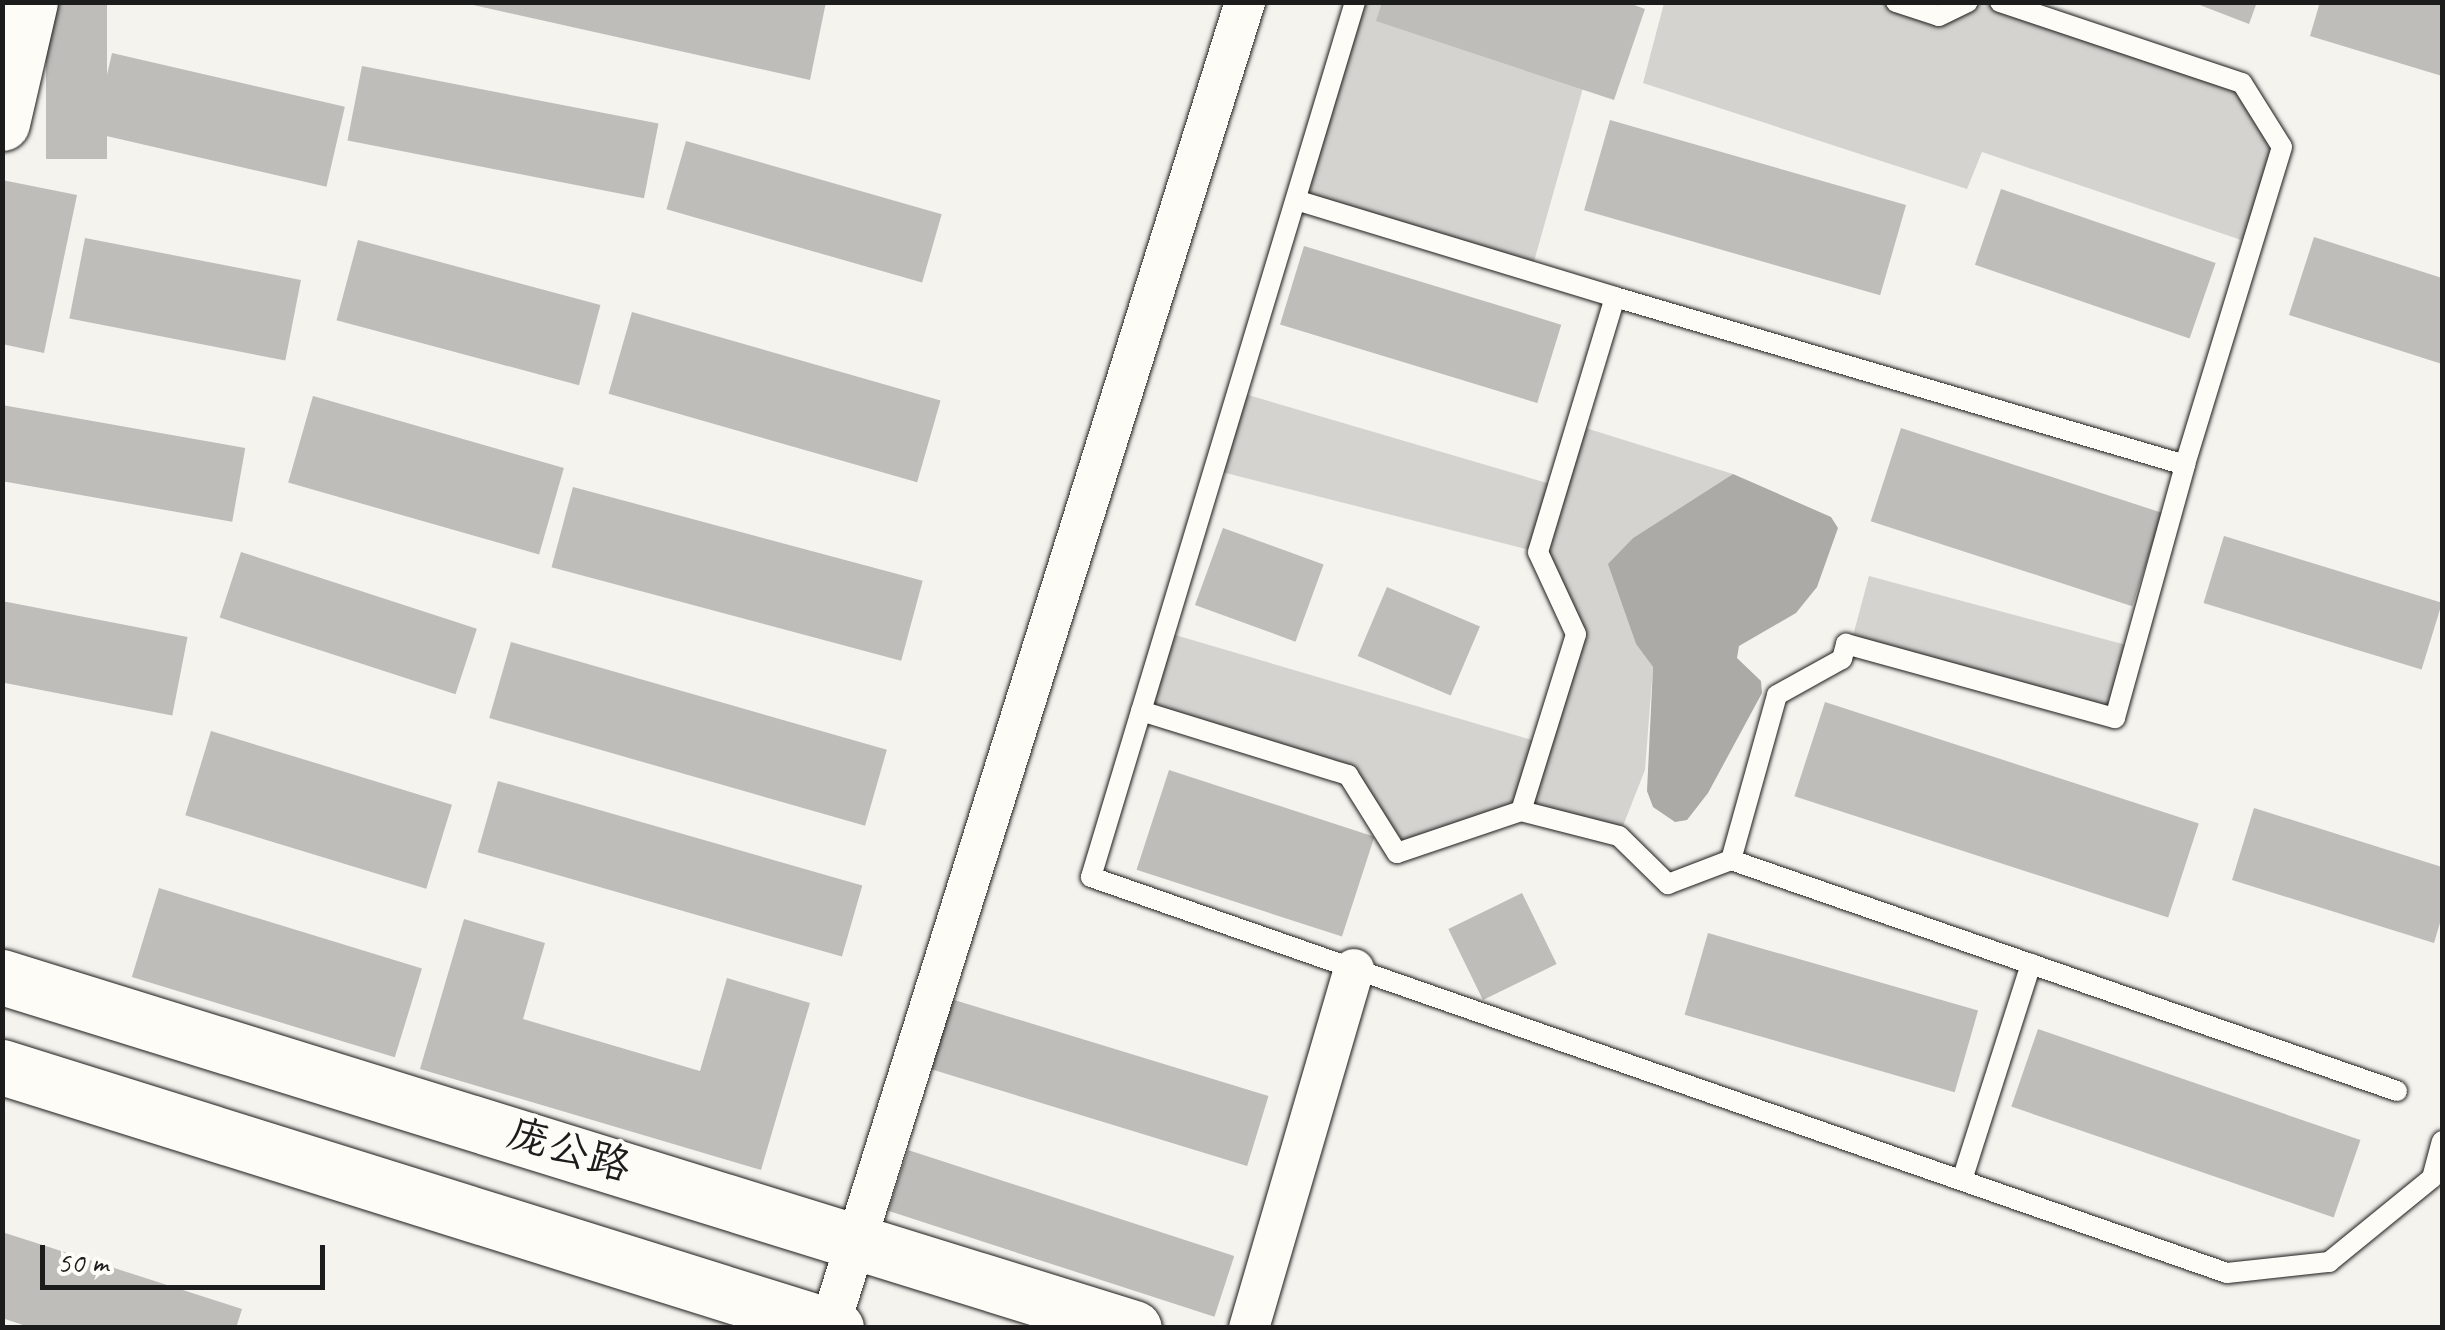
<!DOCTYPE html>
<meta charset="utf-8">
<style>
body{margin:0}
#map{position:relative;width:2445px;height:1330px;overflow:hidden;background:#f4f3ee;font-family:Caveat,"LXGW WenKai TC",sans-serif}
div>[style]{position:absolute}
.green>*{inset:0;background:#d4d3cf;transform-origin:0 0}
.water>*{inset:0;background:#abaaa6}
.building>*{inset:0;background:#bebdba;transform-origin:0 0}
.roads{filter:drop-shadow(0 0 2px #1c1c1c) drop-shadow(0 0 2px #1c1c1c)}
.service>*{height:20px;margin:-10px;padding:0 10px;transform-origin:10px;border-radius:10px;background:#fdfcf7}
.minor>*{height:40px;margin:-20px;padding:0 20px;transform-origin:20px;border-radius:20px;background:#fdfcf7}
.secondary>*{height:55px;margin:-27.5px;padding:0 27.5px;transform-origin:27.5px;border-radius:27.5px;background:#fdfcf7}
.primary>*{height:55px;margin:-27.5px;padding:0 27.5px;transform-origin:27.5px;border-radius:27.5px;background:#fdfcf7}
span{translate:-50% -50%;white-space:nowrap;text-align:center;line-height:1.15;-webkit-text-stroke:8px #fdfcf7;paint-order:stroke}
.street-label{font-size:42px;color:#1c1c1c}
.frame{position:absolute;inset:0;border:5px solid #1c1c1c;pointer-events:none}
.scale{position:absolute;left:40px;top:1245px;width:285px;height:45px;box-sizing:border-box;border:5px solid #1c1c1c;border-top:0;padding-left:12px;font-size:30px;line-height:35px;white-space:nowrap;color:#1c1c1c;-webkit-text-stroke:8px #fdfcf7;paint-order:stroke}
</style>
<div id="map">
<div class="green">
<div style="clip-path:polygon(1896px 2px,1939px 16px,1968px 3px,2000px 3px,2242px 83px,2282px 147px,2253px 244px,1982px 152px,1967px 189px,1643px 83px,1664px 3px)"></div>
<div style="clip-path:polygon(1355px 3px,1607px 3px,1531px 272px,1296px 200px)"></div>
<div style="clip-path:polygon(1238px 392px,1557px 486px,1576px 425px,1733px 474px,1633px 538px,1609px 564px,1636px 644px,1653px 667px,1645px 770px,1619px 836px,1521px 811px,1397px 853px,1348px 775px,1141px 711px,1165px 632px,1542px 743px,1576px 634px,1538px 552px,1214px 470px)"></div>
<div style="left:1869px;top:576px;width:275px;height:72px;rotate:15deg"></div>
</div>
<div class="water">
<div style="clip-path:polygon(1733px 474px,1831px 517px,1838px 528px,1817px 587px,1796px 613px,1739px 646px,1737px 658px,1761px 681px,1762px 693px,1708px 793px,1687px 820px,1675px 822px,1653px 807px,1647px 791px,1653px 667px,1636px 644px,1608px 564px,1633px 538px)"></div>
</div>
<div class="building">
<div style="left:46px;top:2px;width:61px;height:157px"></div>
<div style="clip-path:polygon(460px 2px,826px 2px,810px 80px)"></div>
<div style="clip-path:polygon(1382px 2px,1626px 2px,1645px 9px,1614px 100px,1376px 21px)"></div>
<div style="clip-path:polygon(2192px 2px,2257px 2px,2249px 24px)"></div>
<div style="clip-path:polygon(2320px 2px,2442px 4px,2442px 76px,2310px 36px)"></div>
<div style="left:112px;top:53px;width:239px;height:82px;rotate:13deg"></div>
<div style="left:362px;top:66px;width:302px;height:76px;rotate:11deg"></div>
<div style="left:1610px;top:120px;width:308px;height:94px;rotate:16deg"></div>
<div style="left:686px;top:141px;width:266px;height:71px;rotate:16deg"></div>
<div style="clip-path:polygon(2px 180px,77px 195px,44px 353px,2px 344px)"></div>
<div style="left:2001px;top:189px;width:227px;height:80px;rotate:19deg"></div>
<div style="clip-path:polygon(2314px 237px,2442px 278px,2442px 364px,2289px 315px)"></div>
<div style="left:85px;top:238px;width:220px;height:82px;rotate:11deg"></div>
<div style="left:358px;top:240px;width:251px;height:83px;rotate:15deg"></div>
<div style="left:1304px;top:246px;width:269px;height:82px;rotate:17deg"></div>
<div style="left:632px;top:312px;width:321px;height:85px;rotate:16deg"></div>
<div style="left:313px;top:396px;width:261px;height:90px;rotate:16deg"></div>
<div style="left:2px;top:405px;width:247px;height:75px;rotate:10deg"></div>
<div style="left:1901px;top:428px;width:275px;height:98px;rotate:18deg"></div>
<div style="left:573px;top:487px;width:362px;height:83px;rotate:15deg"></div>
<div style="left:1223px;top:528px;width:107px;height:82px;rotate:20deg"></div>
<div style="left:2224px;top:536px;width:228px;height:70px;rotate:17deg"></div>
<div style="left:241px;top:552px;width:248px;height:69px;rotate:18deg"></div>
<div style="left:1387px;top:587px;width:101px;height:75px;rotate:23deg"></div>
<div style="left:2px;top:601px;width:189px;height:80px;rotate:11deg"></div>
<div style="left:511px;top:642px;width:391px;height:79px;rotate:16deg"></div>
<div style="left:1825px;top:702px;width:393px;height:99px;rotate:18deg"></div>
<div style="left:211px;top:731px;width:252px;height:88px;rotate:17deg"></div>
<div style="left:1169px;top:770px;width:216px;height:105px;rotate:18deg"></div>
<div style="left:498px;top:781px;width:379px;height:74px;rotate:16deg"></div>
<div style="clip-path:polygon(2254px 808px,2442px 867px,2442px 916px,2434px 943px,2232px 880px)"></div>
<div style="left:159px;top:888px;width:275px;height:93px;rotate:17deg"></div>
<div style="left:1522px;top:893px;width:79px;height:82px;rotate:64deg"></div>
<div style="clip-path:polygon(464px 919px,545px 943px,523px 1019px,700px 1071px,727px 978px,810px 1003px,761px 1170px,420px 1069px)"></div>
<div style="left:1708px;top:933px;width:281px;height:85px;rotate:16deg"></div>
<div style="left:951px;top:999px;width:332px;height:73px;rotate:17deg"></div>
<div style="left:2038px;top:1029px;width:341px;height:82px;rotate:19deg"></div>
<div style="left:908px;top:1150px;width:343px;height:64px;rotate:18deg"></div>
<div style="clip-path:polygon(2px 1232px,242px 1309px,236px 1328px,32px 1328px,2px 1318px)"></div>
</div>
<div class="roads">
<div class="service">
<div style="left:1355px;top:2px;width:914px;rotate:106.79deg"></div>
<div style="left:1091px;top:877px;width:1203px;rotate:19.22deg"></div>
<div style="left:2227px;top:1273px;width:103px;rotate:-6.2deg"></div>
<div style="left:2329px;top:1262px;width:133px;rotate:-39.2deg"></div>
<div style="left:2432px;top:1178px;width:38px;rotate:-75deg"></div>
<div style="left:1896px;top:2px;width:45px;rotate:18deg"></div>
<div style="left:1939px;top:16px;width:32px;rotate:-26deg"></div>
<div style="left:2000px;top:2px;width:255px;rotate:18.5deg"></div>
<div style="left:2242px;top:83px;width:75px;rotate:58deg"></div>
<div style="left:2282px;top:147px;width:332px;rotate:107deg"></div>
<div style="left:1141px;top:711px;width:217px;rotate:17.2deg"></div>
<div style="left:1348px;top:775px;width:92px;rotate:57.9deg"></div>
<div style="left:1397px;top:853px;width:131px;rotate:-18.7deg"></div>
<div style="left:1521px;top:811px;width:185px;rotate:-72.7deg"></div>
<div style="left:1576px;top:634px;width:90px;rotate:-114.9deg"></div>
<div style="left:1538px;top:552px;width:266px;rotate:-73.2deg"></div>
<div style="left:1615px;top:297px;width:333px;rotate:-163.1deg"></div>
<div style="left:1521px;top:811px;width:101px;rotate:14.3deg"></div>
<div style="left:1619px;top:836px;width:69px;rotate:44.4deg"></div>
<div style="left:1668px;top:884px;width:67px;rotate:-20.9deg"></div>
<div style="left:1731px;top:860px;width:171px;rotate:-74.4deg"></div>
<div style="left:1777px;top:695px;width:74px;rotate:-29deg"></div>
<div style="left:1842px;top:659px;width:16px;rotate:-75deg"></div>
<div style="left:1846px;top:644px;width:279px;rotate:15.4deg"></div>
<div style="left:2115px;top:718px;width:263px;rotate:-74.5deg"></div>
<div style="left:2185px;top:465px;width:594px;rotate:-163.58deg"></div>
<div style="left:1731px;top:860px;width:705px;rotate:19.13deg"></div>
<div style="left:1962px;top:1180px;width:227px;rotate:-72.3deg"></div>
</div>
<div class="minor">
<div style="left:829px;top:1328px;width:1390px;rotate:-72.58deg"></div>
<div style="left:1249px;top:1328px;width:374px;rotate:-73.7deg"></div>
</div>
<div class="secondary">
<div style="left:2px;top:123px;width:124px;rotate:-77deg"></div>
</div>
<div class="primary">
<div style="left:2px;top:977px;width:1185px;rotate:17.23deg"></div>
<div style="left:2px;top:1067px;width:874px;rotate:17.38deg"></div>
</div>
</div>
<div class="street-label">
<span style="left:569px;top:1150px;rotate:17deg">庞公路</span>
</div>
<div class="frame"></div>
<div class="scale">50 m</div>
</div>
